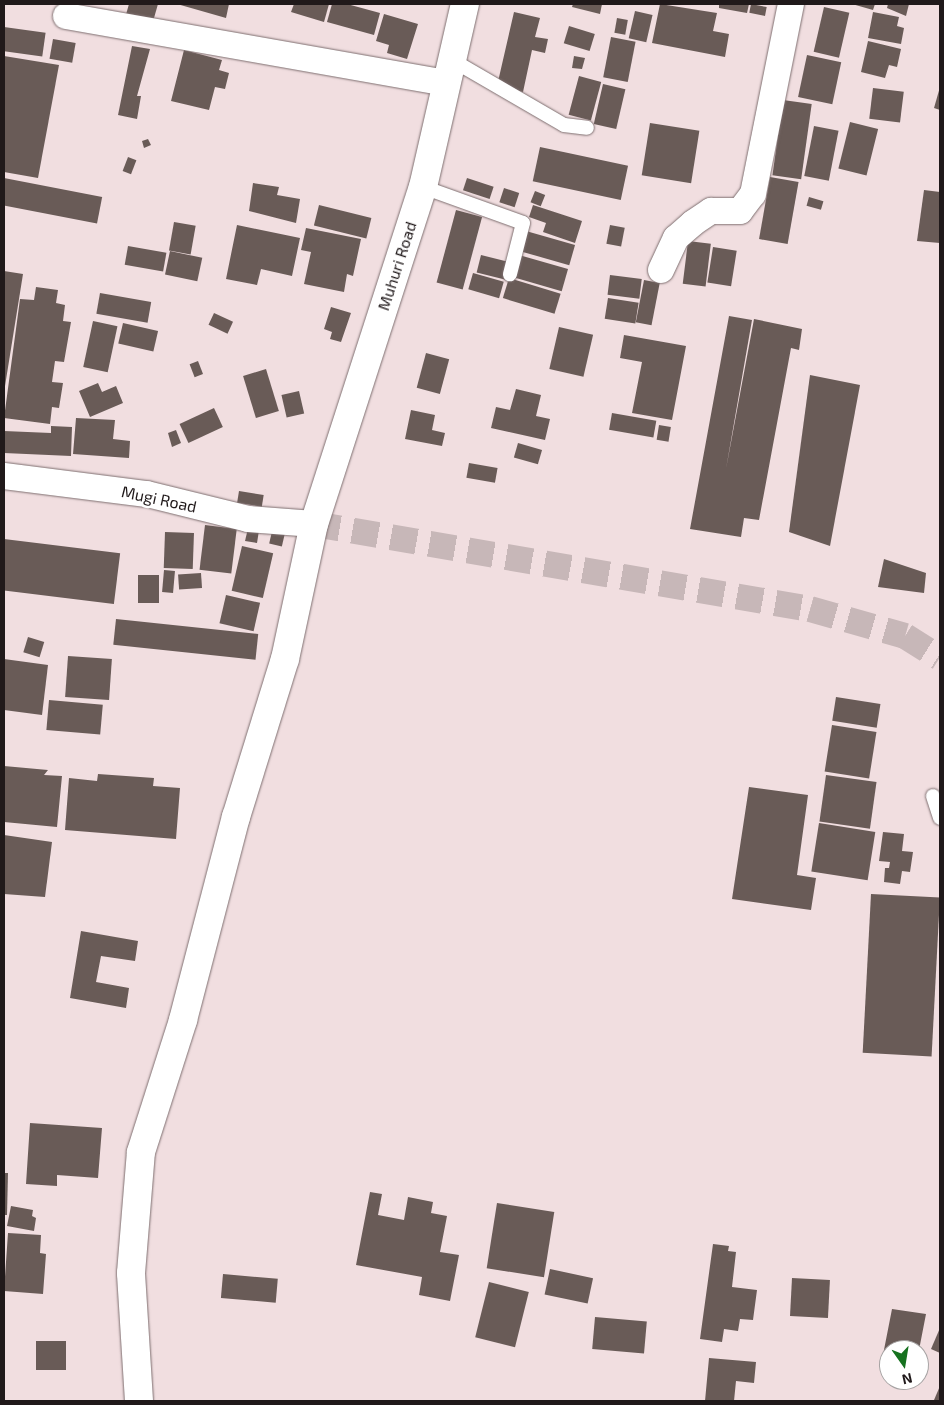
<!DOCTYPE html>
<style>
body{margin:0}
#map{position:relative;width:944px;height:1405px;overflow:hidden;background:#f1dee0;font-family:"Exo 2",sans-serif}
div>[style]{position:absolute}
.building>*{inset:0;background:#695b57;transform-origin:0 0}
.street-tunnel>*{height:26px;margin-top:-13px;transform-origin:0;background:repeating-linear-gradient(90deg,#c7b7b8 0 26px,transparent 0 39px)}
.roads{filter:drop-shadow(0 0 1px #7e6f70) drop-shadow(0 0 1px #7e6f70)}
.lane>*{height:14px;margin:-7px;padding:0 7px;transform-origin:7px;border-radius:7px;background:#fff}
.street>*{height:26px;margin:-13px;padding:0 13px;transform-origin:13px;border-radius:13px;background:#fff}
.secondary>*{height:28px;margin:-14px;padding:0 14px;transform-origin:14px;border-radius:14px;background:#fff}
span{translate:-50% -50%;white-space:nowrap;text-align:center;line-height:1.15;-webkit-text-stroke:5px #fff;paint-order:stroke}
.street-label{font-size:16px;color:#20191a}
.frame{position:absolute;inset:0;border:5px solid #20191a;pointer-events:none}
.north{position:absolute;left:879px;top:1340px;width:50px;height:50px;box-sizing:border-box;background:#fff;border:1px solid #a6a3a3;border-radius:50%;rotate:167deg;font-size:14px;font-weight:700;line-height:20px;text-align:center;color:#20191a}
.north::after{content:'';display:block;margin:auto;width:18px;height:22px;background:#16721f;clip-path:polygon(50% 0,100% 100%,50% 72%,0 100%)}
</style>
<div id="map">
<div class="building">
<div style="clip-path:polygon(129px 4px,158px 4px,152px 25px,125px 18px)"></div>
<div style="clip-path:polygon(177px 4px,229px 4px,226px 18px)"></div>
<div style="clip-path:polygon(294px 4px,329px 4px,324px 22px,291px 12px)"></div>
<div style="clip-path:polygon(332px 4px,347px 4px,380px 13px,374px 35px,327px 22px)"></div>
<div style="clip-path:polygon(573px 4px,602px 4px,600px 14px,572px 7px)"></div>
<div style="clip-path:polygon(660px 4px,717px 13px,713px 31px,729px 34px,725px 57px,652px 43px)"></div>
<div style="clip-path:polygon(719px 4px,749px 4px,747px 13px,719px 8px)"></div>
<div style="left:751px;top:4px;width:16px;height:9px;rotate:11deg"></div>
<div style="clip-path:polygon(852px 4px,875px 4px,873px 10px)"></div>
<div style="clip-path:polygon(888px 4px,909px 4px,906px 16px,887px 8px)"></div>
<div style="left:824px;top:7px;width:26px;height:46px;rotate:13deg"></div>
<div style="left:635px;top:11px;width:18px;height:28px;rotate:13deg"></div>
<div style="clip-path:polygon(514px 12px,540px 18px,535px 37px,548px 39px,545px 53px,532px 50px,523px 92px,497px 86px)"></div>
<div style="clip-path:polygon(873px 12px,899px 17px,897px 26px,904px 28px,901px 44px,868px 38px)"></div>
<div style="clip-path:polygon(384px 14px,418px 24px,407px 59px,387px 53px,389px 45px,376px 41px)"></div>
<div style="left:617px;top:18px;width:11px;height:15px;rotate:10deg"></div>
<div style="left:569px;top:26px;width:27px;height:18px;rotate:17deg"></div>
<div style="left:4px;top:27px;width:42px;height:24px;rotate:8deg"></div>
<div style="left:611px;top:37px;width:25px;height:41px;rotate:11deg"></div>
<div style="left:53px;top:39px;width:23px;height:20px;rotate:10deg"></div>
<div style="clip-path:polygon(868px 41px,901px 49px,897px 67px,889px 65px,885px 78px,861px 72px)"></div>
<div style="clip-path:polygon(132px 46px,150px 49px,137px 96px,141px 96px,137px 119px,118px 115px)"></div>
<div style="clip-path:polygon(184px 50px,222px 60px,219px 70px,229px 73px,225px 89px,215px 87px,209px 110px,171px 101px)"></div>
<div style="left:807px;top:55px;width:35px;height:43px;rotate:12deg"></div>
<div style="clip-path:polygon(4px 56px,59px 65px,38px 178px,4px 172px)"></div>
<div style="clip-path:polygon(574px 56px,585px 58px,582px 69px,572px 68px)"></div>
<div style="left:579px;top:76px;width:23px;height:40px;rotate:15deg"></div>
<div style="left:603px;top:84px;width:23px;height:41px;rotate:13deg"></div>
<div style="clip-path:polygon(940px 87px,940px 110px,934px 108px)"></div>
<div style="left:873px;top:88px;width:31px;height:31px;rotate:7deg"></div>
<div style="left:783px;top:100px;width:29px;height:76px;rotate:8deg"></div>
<div style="left:850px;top:122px;width:29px;height:48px;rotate:14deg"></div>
<div style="left:650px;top:123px;width:50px;height:53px;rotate:9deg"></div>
<div style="left:814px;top:126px;width:25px;height:51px;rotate:11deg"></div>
<div style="clip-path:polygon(148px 139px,151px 145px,144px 148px,142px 141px)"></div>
<div style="left:540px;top:147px;width:90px;height:35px;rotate:12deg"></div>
<div style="left:128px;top:157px;width:9px;height:15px;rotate:21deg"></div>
<div style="left:770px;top:177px;width:29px;height:63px;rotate:10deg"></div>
<div style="left:4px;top:178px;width:100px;height:27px;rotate:11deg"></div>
<div style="left:467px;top:178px;width:28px;height:13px;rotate:18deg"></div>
<div style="clip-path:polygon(253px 183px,279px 187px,277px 195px,300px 199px,296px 223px,249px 211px)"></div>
<div style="left:504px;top:188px;width:16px;height:15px;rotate:18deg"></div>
<div style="clip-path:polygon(924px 190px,940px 192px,940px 243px,917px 241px)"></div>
<div style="left:535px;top:191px;width:11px;height:12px;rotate:22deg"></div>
<div style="left:809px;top:197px;width:15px;height:9px;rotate:16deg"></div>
<div style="left:319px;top:205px;width:54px;height:21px;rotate:14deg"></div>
<div style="clip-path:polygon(533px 205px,582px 221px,575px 243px,543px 232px,546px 223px,529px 217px)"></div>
<div style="left:456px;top:210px;width:27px;height:75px;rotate:15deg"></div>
<div style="left:174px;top:222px;width:22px;height:29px;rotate:10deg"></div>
<div style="clip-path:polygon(237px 225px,300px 238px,292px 276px,261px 269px,257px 285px,226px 279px)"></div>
<div style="left:610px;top:225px;width:15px;height:19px;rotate:11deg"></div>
<div style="clip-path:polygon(306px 228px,361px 239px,353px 276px,347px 274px,344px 292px,304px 284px,311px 252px,301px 250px)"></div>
<div style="left:526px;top:231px;width:51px;height:21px;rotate:16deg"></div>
<div style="left:688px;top:241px;width:23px;height:43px;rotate:7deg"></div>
<div style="left:128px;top:246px;width:39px;height:19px;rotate:10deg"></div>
<div style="left:713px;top:247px;width:24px;height:36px;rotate:9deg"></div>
<div style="left:170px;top:251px;width:33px;height:24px;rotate:12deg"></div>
<div style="left:481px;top:255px;width:30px;height:18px;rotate:14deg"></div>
<div style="left:519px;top:255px;width:51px;height:23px;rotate:16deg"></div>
<div style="clip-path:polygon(4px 271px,23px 274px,5px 386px,4px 386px)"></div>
<div style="left:473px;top:273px;width:32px;height:17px;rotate:16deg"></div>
<div style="left:610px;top:275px;width:32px;height:20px;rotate:7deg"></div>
<div style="left:509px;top:278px;width:54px;height:21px;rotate:17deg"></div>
<div style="left:644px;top:280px;width:16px;height:43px;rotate:11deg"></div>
<div style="clip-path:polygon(36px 287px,58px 290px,56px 303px,65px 305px,63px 321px,71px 322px,64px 362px,55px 361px,52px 382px,63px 383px,59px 408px,52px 407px,50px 424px,4px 418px,20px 299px,34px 300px)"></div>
<div style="left:100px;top:293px;width:52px;height:21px;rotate:10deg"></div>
<div style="left:608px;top:298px;width:31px;height:21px;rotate:9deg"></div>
<div style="clip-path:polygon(331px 307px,351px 313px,341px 342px,330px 339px,332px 332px,324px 329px)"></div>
<div style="left:214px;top:313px;width:21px;height:13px;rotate:25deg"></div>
<div style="clip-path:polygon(729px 316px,752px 320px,726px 469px,754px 319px,802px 329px,799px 350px,791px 348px,759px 520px,744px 518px,741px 537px,690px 529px)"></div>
<div style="left:93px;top:321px;width:25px;height:47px;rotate:12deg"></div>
<div style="left:123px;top:323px;width:36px;height:21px;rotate:13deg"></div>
<div style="left:559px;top:327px;width:35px;height:43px;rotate:13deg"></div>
<div style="clip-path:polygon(624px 335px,686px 346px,672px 420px,632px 413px,642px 362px,620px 358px)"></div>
<div style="left:426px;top:353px;width:24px;height:36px;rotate:15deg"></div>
<div style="left:198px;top:361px;width:14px;height:9px;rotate:69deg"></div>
<div style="left:266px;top:369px;width:44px;height:24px;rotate:73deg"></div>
<div style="clip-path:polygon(810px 375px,860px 385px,830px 546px,789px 532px)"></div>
<div style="clip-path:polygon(98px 383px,102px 392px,116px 386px,123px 403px,90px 417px,79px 391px)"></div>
<div style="clip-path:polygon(516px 389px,541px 395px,536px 416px,550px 419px,545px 440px,491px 428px,496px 407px,510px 410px)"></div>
<div style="left:299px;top:391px;width:23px;height:18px;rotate:77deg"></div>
<div style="left:214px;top:408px;width:21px;height:38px;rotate:65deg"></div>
<div style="clip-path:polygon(411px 410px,435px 415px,432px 430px,445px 433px,442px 446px,405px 439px)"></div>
<div style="left:612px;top:413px;width:45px;height:17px;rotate:10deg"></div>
<div style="clip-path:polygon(76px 418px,115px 420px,113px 439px,130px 441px,129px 458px,73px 454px)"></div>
<div style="left:659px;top:425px;width:12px;height:15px;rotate:9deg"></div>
<div style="clip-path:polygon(51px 426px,72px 427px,71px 456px,4px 453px,4px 431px,51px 433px)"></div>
<div style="clip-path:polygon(176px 430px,181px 443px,172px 447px,168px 433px)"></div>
<div style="left:518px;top:443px;width:25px;height:15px;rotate:16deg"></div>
<div style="left:469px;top:463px;width:29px;height:15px;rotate:10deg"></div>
<div style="left:239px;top:491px;width:25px;height:12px;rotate:9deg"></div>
<div style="clip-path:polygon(250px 520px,260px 524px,257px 543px,245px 541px)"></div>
<div style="left:205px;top:525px;width:32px;height:45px;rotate:7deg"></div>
<div style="left:273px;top:527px;width:13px;height:17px;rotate:13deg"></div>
<div style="left:165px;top:532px;width:29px;height:36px;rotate:2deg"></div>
<div style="left:4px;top:539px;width:117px;height:51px;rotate:7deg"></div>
<div style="left:242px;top:546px;width:32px;height:46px;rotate:13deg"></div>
<div style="clip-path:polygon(884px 559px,926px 573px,924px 593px,878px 587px)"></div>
<div style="left:164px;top:570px;width:11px;height:22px;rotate:5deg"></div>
<div style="left:201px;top:573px;width:15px;height:23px;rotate:86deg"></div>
<div style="left:138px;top:575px;width:21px;height:28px"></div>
<div style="left:226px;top:595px;width:35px;height:29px;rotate:13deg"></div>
<div style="left:116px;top:619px;width:143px;height:26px;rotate:6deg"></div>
<div style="left:28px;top:637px;width:17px;height:16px;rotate:17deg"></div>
<div style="left:68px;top:656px;width:44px;height:41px;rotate:4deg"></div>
<div style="clip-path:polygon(4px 659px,48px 665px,42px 715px,4px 710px)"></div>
<div style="left:836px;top:697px;width:45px;height:24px;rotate:9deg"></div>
<div style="left:49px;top:700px;width:54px;height:30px;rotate:5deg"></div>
<div style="left:832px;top:725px;width:45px;height:47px;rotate:9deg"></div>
<div style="clip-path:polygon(4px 766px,48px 770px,44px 775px,62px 776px,57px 827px,4px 822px)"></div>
<div style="clip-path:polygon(98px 774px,154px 778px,153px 786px,180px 788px,176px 839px,65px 830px,69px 778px,97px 781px)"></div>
<div style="left:826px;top:775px;width:51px;height:47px;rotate:8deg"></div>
<div style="clip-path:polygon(749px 787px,808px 795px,797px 875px,816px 878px,811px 910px,732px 899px)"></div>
<div style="left:819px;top:823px;width:57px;height:49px;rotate:9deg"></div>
<div style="clip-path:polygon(883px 832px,904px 834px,902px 851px,913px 852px,910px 872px,902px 871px,900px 884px,884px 882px,885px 868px,889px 868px,890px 862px,879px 861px)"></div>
<div style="clip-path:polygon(4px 835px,52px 842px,45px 897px,4px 894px)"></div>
<div style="left:871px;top:894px;width:69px;height:159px;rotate:3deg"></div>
<div style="clip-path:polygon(81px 931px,138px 941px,135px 961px,101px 956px,96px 982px,129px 988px,126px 1008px,70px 998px)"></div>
<div style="clip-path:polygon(30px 1123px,102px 1128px,98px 1178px,57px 1175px,57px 1186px,26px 1184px)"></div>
<div style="clip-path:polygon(4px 1173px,8px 1173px,7px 1215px,4px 1215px)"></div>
<div style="clip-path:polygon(370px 1192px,382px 1194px,378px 1215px,404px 1220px,408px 1197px,433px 1202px,431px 1213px,447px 1216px,440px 1252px,459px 1255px,450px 1301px,419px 1295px,422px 1277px,356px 1265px)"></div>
<div style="left:497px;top:1203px;width:58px;height:66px;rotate:9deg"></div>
<div style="clip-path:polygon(11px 1206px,33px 1210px,32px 1216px,36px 1218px,34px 1231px,7px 1226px)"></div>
<div style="clip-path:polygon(8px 1233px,41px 1235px,40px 1253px,46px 1254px,43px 1294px,4px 1291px)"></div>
<div style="clip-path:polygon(713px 1244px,729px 1246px,728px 1251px,736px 1252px,732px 1287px,757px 1290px,753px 1320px,740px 1319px,738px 1331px,724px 1329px,722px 1342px,700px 1339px)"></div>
<div style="left:550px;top:1269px;width:44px;height:26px;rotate:12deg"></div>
<div style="left:223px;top:1274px;width:55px;height:24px;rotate:5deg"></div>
<div style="left:792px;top:1278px;width:38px;height:38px;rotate:3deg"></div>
<div style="left:489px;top:1282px;width:41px;height:57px;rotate:14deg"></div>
<div style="clip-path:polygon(892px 1309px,926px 1314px,919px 1350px,889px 1350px,889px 1361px,882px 1360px)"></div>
<div style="left:595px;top:1317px;width:52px;height:32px;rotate:5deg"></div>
<div style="clip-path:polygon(940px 1328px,940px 1353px,931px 1349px)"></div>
<div style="left:66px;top:1341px;width:29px;height:30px;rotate:90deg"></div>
<div style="clip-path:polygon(709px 1358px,756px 1362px,754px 1383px,736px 1381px,734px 1401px,705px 1401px)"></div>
<div style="clip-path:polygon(940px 1386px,940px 1401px,937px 1401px,934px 1400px)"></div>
</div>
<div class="street-tunnel">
<div style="left:314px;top:524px;width:503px;rotate:9.72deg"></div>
<div style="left:810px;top:609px;width:99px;rotate:15.9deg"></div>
<div style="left:905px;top:636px;width:41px;rotate:32.2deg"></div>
</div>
<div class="roads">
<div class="lane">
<div style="left:452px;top:60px;width:129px;rotate:30.1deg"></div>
<div style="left:564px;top:125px;width:23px;rotate:7deg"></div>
<div style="left:423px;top:187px;width:106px;rotate:19.8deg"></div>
<div style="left:523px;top:223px;width:53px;rotate:104.3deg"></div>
<div style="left:933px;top:796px;width:23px;rotate:72deg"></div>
</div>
<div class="street">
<div style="left:66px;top:16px;width:386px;rotate:10deg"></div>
<div style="left:661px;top:270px;width:35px;rotate:-65deg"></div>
<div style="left:676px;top:238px;width:23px;rotate:-41deg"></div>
<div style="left:693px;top:223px;width:22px;rotate:-34deg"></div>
<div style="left:711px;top:211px;width:29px"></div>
<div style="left:740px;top:211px;width:21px;rotate:-53deg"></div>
<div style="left:753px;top:194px;width:194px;rotate:-78.7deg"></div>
<div style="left:4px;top:476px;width:144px;rotate:7.2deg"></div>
<div style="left:147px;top:494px;width:104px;rotate:13.9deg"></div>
<div style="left:248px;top:519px;width:66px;rotate:4.3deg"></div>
</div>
<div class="secondary">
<div style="left:139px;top:1401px;width:128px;rotate:-93.6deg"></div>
<div style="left:131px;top:1273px;width:121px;rotate:-85.3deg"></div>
<div style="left:141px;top:1152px;width:139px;rotate:-72.3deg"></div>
<div style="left:183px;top:1020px;width:210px;rotate:-75.4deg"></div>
<div style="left:236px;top:817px;width:165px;rotate:-72.8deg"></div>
<div style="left:285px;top:659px;width:138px;rotate:-77.9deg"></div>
<div style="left:314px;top:524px;width:354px;rotate:-72.1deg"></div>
<div style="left:423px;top:187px;width:188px;rotate:-77.1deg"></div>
</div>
</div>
<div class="street-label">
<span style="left:397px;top:266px;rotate:-72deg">Muhuri Road</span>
<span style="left:159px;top:499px;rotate:12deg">Mugi Road</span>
</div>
<div class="frame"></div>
<div class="north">N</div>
</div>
